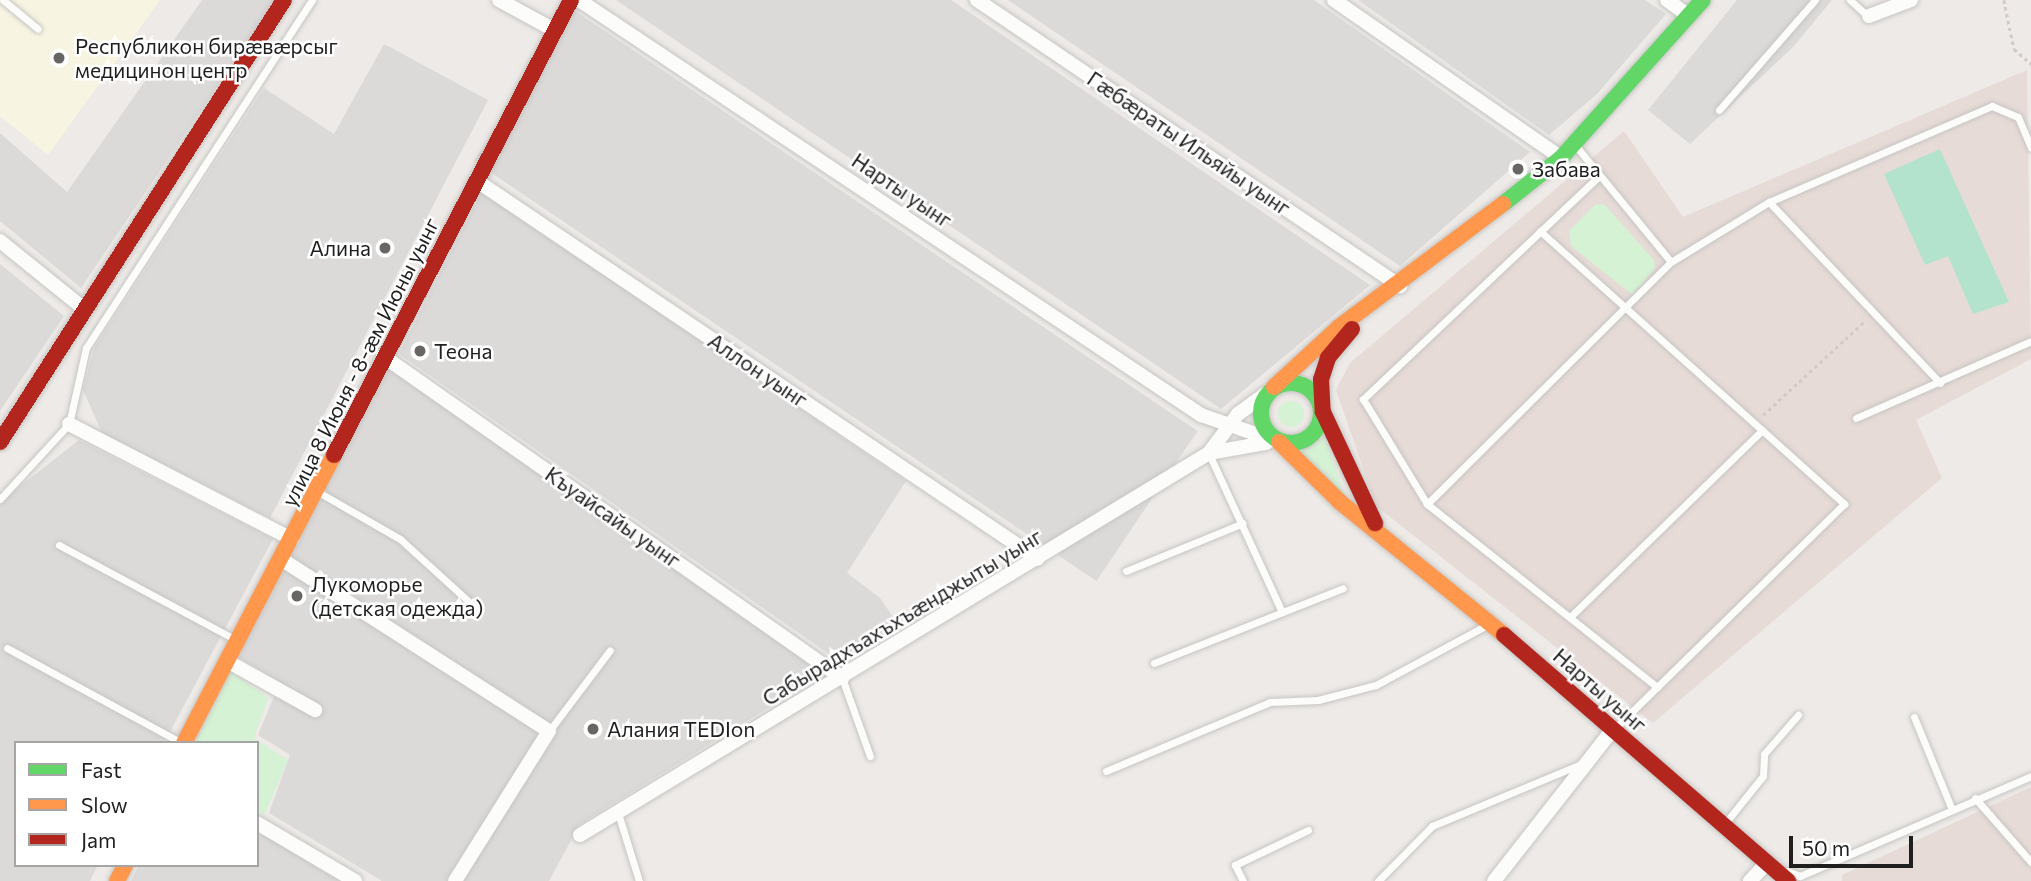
<!DOCTYPE html>
<meta charset="utf-8">
<style>
body{margin:0}
#map{position:relative;width:2031px;height:881px;overflow:hidden;background:#edeae7;font-family:Commissioner,sans-serif}
div>[style]{position:absolute}
.residential>*{inset:0;background:#dcdad9;transform-origin:0 0}
.education>*{inset:0;background:#f7f5e2}
.military>*{inset:0;background:#e7dbd7}
.park>*{inset:0;background:#d5f2d4}
.round{border-radius:50%}
.pitch>*{inset:0;background:#b3e3cd}
.path>*{height:2.5px;margin-top:-1.25px;transform-origin:0;background:repeating-linear-gradient(90deg,#d6c8c6 0 3.5px,transparent 0 7px)}
.roads{filter:drop-shadow(0 0 2px #c6c5c3) drop-shadow(0 0 2px #c6c5c3)}
.lane>*{height:7px;margin:-3.5px;padding:0 3.5px;transform-origin:3.5px;border-radius:3.5px;background:#fcfcfb}
.street>*{height:14px;margin:-7px;padding:0 7px;transform-origin:7px;border-radius:7px;background:#fcfcfb}
.fast>*{height:16px;margin:-8px;padding:0 8px;transform-origin:8px;border-radius:8px;background:#63d668}
.fast>.ring{margin:-8px;padding:0;box-sizing:content-box;background:none;border:16px solid #63d668;border-radius:50%}
.slow>*{height:16px;margin:-8px;padding:0 8px;transform-origin:8px;border-radius:8px;background:#ff974d}
.jam>*{height:16px;margin:-8px;padding:0 8px;transform-origin:8px;border-radius:8px;background:#b3261e}
.dots>*{width:19px;height:19px;translate:-50% -50%;box-sizing:border-box;border:4px solid #fff;border-radius:50%}
span{translate:-50% -50%;white-space:nowrap;text-align:center;line-height:1.15;-webkit-text-stroke:5px #fff;paint-order:stroke}
.poi-label{font-size:21px;color:#1f1f1f}
.left{translate:0 -50%;text-align:left}
.right{translate:-100% -50%;text-align:right}
.street-label{font-size:21px;color:#1f1f1f}
.legend{position:absolute;left:14px;top:741px;width:245px;height:126px;box-sizing:border-box;background:#fff;border:2px solid #a5a5a5;margin:0;padding:9px 12px;list-style:none;font-size:21px;color:#1f1f1f}
.legend li{display:flex;align-items:center;gap:14px;height:35px}
.legend b{width:35px;border:2px solid #a5a5a5}
.scale{position:absolute;left:1789px;top:836px;width:124px;height:32px;box-sizing:border-box;border:4px solid #1f1f1f;border-top:0;padding-left:9px;font-size:21px;line-height:24px;white-space:nowrap;color:#1f1f1f;-webkit-text-stroke:5px #fff;paint-order:stroke}
</style>
<div id="map">
<div class="residential">
<div style="clip-path:polygon(202px 0,275px 0,81px 288px,0 221px,0 133px,67px 192px)"></div>
<div style="clip-path:polygon(616px 0,951px 0,1370px 285px,1221px 409px)"></div>
<div style="clip-path:polygon(1008px 0,1314px 0,1530px 152px,1400px 266px)"></div>
<div style="clip-path:polygon(1358px 0,1645px 0,1666px 14px,1597px 94px,1549px 135px)"></div>
<div style="clip-path:polygon(1737px 0,1832px 0,1793px 47px,1690px 144px,1648px 110px)"></div>
<div style="left:575px;top:11px;width:751px;height:181px;rotate:34deg"></div>
<div style="clip-path:polygon(384px 44px,488px 100px,270px 518px,102px 433px,83px 390px,94px 348px,264px 88px,334px 134px)"></div>
<div style="clip-path:polygon(482px 192px,906px 481px,847px 573px,880px 598px,900px 627px,839px 661px,399px 354px)"></div>
<div style="clip-path:polygon(0 264px,64px 316px,0 411px)"></div>
<div style="clip-path:polygon(388px 368px,823px 674px,580px 824px,549px 881px,382px 881px,269px 813px,290px 755px,258px 735px,280px 682px,238px 657px)"></div>
<div style="clip-path:polygon(79px 440px,273px 539px,164px 743px,16px 743px,16px 865px,98px 865px,90px 881px,0 881px,0 502px)"></div>
<div style="clip-path:polygon(257px 831px,340px 881px,131px 881px,139px 865px,257px 865px)"></div>
</div>
<div class="education">
<div style="clip-path:polygon(0 0,160px 0,48px 155px,0 116px)"></div>
</div>
<div class="military">
<div style="clip-path:polygon(2027px 70px,2031px 359px,1916px 420px,1942px 478px,1653px 723px,1376px 506px,1336px 390px,1350px 363px,1624px 131px,1683px 217px)"></div>
<div style="clip-path:polygon(2031px 787px,2031px 881px,1842px 881px,1842px 875px)"></div>
</div>
<div class="park">
<div style="clip-path:polygon(1604px 204px,1654px 260px,1655px 268px,1633px 295px,1571px 246px,1569px 231px,1595px 205px)"></div>
<div class="round" style="left:1278px;top:401px;width:26px;height:26px"></div>
<div style="clip-path:polygon(1325px 436px,1345px 496px,1301px 453px)"></div>
<div style="clip-path:polygon(231px 671px,268px 698px,254px 738px,288px 760px,264px 815px,257px 811px,257px 743px,194px 743px)"></div>
</div>
<div class="pitch">
<div style="clip-path:polygon(1940px 149px,2009px 302px,1973px 314px,1948px 256px,1925px 265px,1884px 174px)"></div>
</div>
<div class="path">
<div style="left:2004px;top:0;width:50px;rotate:78.5deg"></div>
<div style="left:2014px;top:49px;width:23px;rotate:41deg"></div>
<div style="left:1763px;top:415px;width:140px;rotate:-42.7deg"></div>
</div>
<div class="roads">
<div class="lane">
<div style="left:3px;top:0;width:45px;rotate:39.6deg"></div>
<div style="left:1850px;top:0;width:24px;rotate:42deg"></div>
<div style="left:1719px;top:110px;width:146px;rotate:-48.9deg"></div>
<div style="left:1575px;top:145px;width:151px;rotate:50.6deg"></div>
<div style="left:1599px;top:176px;width:325px;rotate:136.6deg"></div>
<div style="left:1363px;top:399px;width:123px;rotate:58.6deg"></div>
<div style="left:1427px;top:504px;width:294px;rotate:38.5deg"></div>
<div style="left:1769px;top:202px;width:249px;rotate:46.6deg"></div>
<div style="left:1540px;top:231px;width:409px;rotate:41.9deg"></div>
<div style="left:1844px;top:504px;width:320px;rotate:135.6deg"></div>
<div style="left:1856px;top:418px;width:191px;rotate:-23.7deg"></div>
<div style="left:1209px;top:454px;width:174px;rotate:65.2deg"></div>
<div style="left:320px;top:493px;width:92px;rotate:29.9deg"></div>
<div style="left:400px;top:539px;width:104px;rotate:42.3deg"></div>
<div style="left:0;top:499px;width:102px;rotate:-47.4deg"></div>
<div style="left:69px;top:424px;width:78px;rotate:-77.4deg"></div>
<div style="left:86px;top:348px;width:415px;rotate:-57deg"></div>
<div style="left:1427px;top:504px;width:344px;rotate:-44.8deg"></div>
<div style="left:1671px;top:262px;width:115px;rotate:-31.5deg"></div>
<div style="left:1769px;top:202px;width:243px;rotate:-23.3deg"></div>
<div style="left:1992px;top:106px;width:28px;rotate:23deg"></div>
<div style="left:2018px;top:117px;width:33px;rotate:67deg"></div>
<div style="left:59px;top:545px;width:199px;rotate:28.2deg"></div>
<div style="left:1126px;top:571px;width:126px;rotate:-22.3deg"></div>
<div style="left:1570px;top:617px;width:268px;rotate:-44.2deg"></div>
<div style="left:7px;top:648px;width:195px;rotate:28.5deg"></div>
<div style="left:1154px;top:663px;width:203px;rotate:-21.6deg"></div>
<div style="left:842px;top:678px;width:83px;rotate:70.3deg"></div>
<div style="left:1914px;top:717px;width:97px;rotate:67.7deg"></div>
<div style="left:549px;top:731px;width:101px;rotate:-53deg"></div>
<div style="left:1106px;top:771px;width:178px;rotate:-22.8deg"></div>
<div style="left:1270px;top:702px;width:48px;rotate:-2.4deg"></div>
<div style="left:1318px;top:700px;width:60px;rotate:-14.5deg"></div>
<div style="left:1376px;top:685px;width:126px;rotate:-28.4deg"></div>
<div style="left:1975px;top:798px;width:85px;rotate:48.8deg"></div>
<div style="left:618px;top:813px;width:71px;rotate:72.8deg"></div>
<div style="left:1726px;top:822px;width:59px;rotate:-51.2deg"></div>
<div style="left:1763px;top:776px;width:22px;rotate:-87deg"></div>
<div style="left:1764px;top:754px;width:52px;rotate:-48.9deg"></div>
<div style="left:1787px;top:871px;width:14px;rotate:21deg"></div>
<div style="left:1800px;top:876px;width:252px;rotate:-23.4deg"></div>
<div style="left:1243px;top:881px;width:18px;rotate:-117deg"></div>
<div style="left:1235px;top:865px;width:81px;rotate:-25.6deg"></div>
<div style="left:1378px;top:881px;width:77px;rotate:-45.5deg"></div>
<div style="left:1432px;top:826px;width:161px;rotate:-22.6deg"></div>
</div>
<div class="street">
<div style="left:499px;top:0;width:63px;rotate:28.6deg"></div>
<div style="left:579px;top:0;width:748px;rotate:33.71deg"></div>
<div style="left:1201px;top:415px;width:83px;rotate:19.1deg"></div>
<div style="left:977px;top:0;width:511px;rotate:34.06deg"></div>
<div style="left:1334px;top:0;width:277px;rotate:34.8deg"></div>
<div style="left:1667px;top:0;width:27px;rotate:36deg"></div>
<div style="left:1869px;top:16px;width:45px;rotate:-20.9deg"></div>
<div style="left:477px;top:181px;width:676px;rotate:33.97deg"></div>
<div style="left:0;top:241px;width:107px;rotate:38.9deg"></div>
<div style="left:383px;top:356px;width:561px;rotate:35.05deg"></div>
<div style="left:69px;top:424px;width:251px;rotate:27.3deg"></div>
<div style="left:1209px;top:453px;width:49px;rotate:-53.4deg"></div>
<div style="left:1238px;top:414px;width:34px;rotate:-36deg"></div>
<div style="left:281px;top:559px;width:318px;rotate:32.7deg"></div>
<div style="left:549px;top:731px;width:177px;rotate:122.1deg"></div>
<div style="left:227px;top:661px;width:101px;rotate:29.1deg"></div>
<div style="left:257px;top:823px;width:114px;rotate:30.6deg"></div>
<div style="left:580px;top:835px;width:736px;rotate:-31.27deg"></div>
<div style="left:1209px;top:453px;width:58px;rotate:-10deg"></div>
<div style="left:1494px;top:881px;width:193px;rotate:-51.9deg"></div>
<div style="left:1750px;top:881px;width:25px;rotate:-47deg"></div>
</div>
<div class="fast">
<div style="left:1503px;top:204px;width:74px;rotate:-38.4deg"></div>
<div style="left:1561px;top:158px;width:212px;rotate:-48.1deg"></div>
<div class="ring" style="left:1261px;top:383px;width:44px;height:44px"></div>
</div>
<div class="slow">
<div style="left:1274px;top:387px;width:88px;rotate:-42.7deg"></div>
<div style="left:1339px;top:327px;width:205px;rotate:-36.9deg"></div>
<div style="left:1279px;top:442px;width:86px;rotate:44.5deg"></div>
<div style="left:1340px;top:502px;width:211px;rotate:39deg"></div>
<div style="left:184px;top:743px;width:325px;rotate:-62.5deg"></div>
<div style="left:117px;top:881px;width:18px;rotate:-63deg"></div>
</div>
<div class="jam">
<div style="left:1352px;top:329px;width:38px;rotate:130deg"></div>
<div style="left:1328px;top:358px;width:22px;rotate:108deg"></div>
<div style="left:1321px;top:379px;width:33px;rotate:87deg"></div>
<div style="left:1323px;top:412px;width:123px;rotate:64.9deg"></div>
<div style="left:0;top:442px;width:525px;rotate:-57.28deg"></div>
<div style="left:334px;top:455px;width:513px;rotate:-62.49deg"></div>
<div style="left:1504px;top:635px;width:376px;rotate:40.9deg"></div>
</div>
</div>
<div class="dots">
<div style="left:59px;top:58px;background:#676665"></div>
<div style="left:1518px;top:169px;background:#676665"></div>
<div style="left:385px;top:248px;background:#676665"></div>
<div style="left:420px;top:351px;background:#676665"></div>
<div style="left:297px;top:596px;background:#676665"></div>
<div style="left:593px;top:729px;background:#676665"></div>
</div>
<div class="poi-label">
<span class="left" style="left:75px;top:58px">Республикон бирæвæрсыг<br>медицинон центр</span>
<span class="left" style="left:1532px;top:169px">Забава</span>
<span class="right" style="left:371px;top:248px">Алина</span>
<span class="left" style="left:434px;top:351px">Теона</span>
<span class="left" style="left:311px;top:596px">Лукоморье<br>(детская одежда)</span>
<span class="left" style="left:607px;top:729px">Алания ТEDIon</span>
</div>
<div class="street-label">
<span style="left:1189px;top:143px;rotate:34deg">Гæбæраты Ильяйы уынг</span>
<span style="left:902px;top:190px;rotate:34deg">Нарты уынг</span>
<span style="left:360px;top:362px;rotate:-63deg">улица 8 Июня - 8-ӕм Июны уынг</span>
<span style="left:758px;top:370px;rotate:34deg">Аллон уынг</span>
<span style="left:613px;top:517px;rotate:35deg">Къуайсайы уынг</span>
<span style="left:902px;top:617px;rotate:-31deg">Сабырадхъахъхъæнджыты уынг</span>
<span style="left:1600px;top:690px;rotate:41deg">Нарты уынг</span>
</div>
<ul class="legend">
<li><b style="height:9px;background:#63d668"></b>Fast</li>
<li><b style="height:9px;background:#ff974d"></b>Slow</li>
<li><b style="height:9px;background:#b3261e"></b>Jam</li>
</ul>
<div class="scale">50 m</div>
</div>
